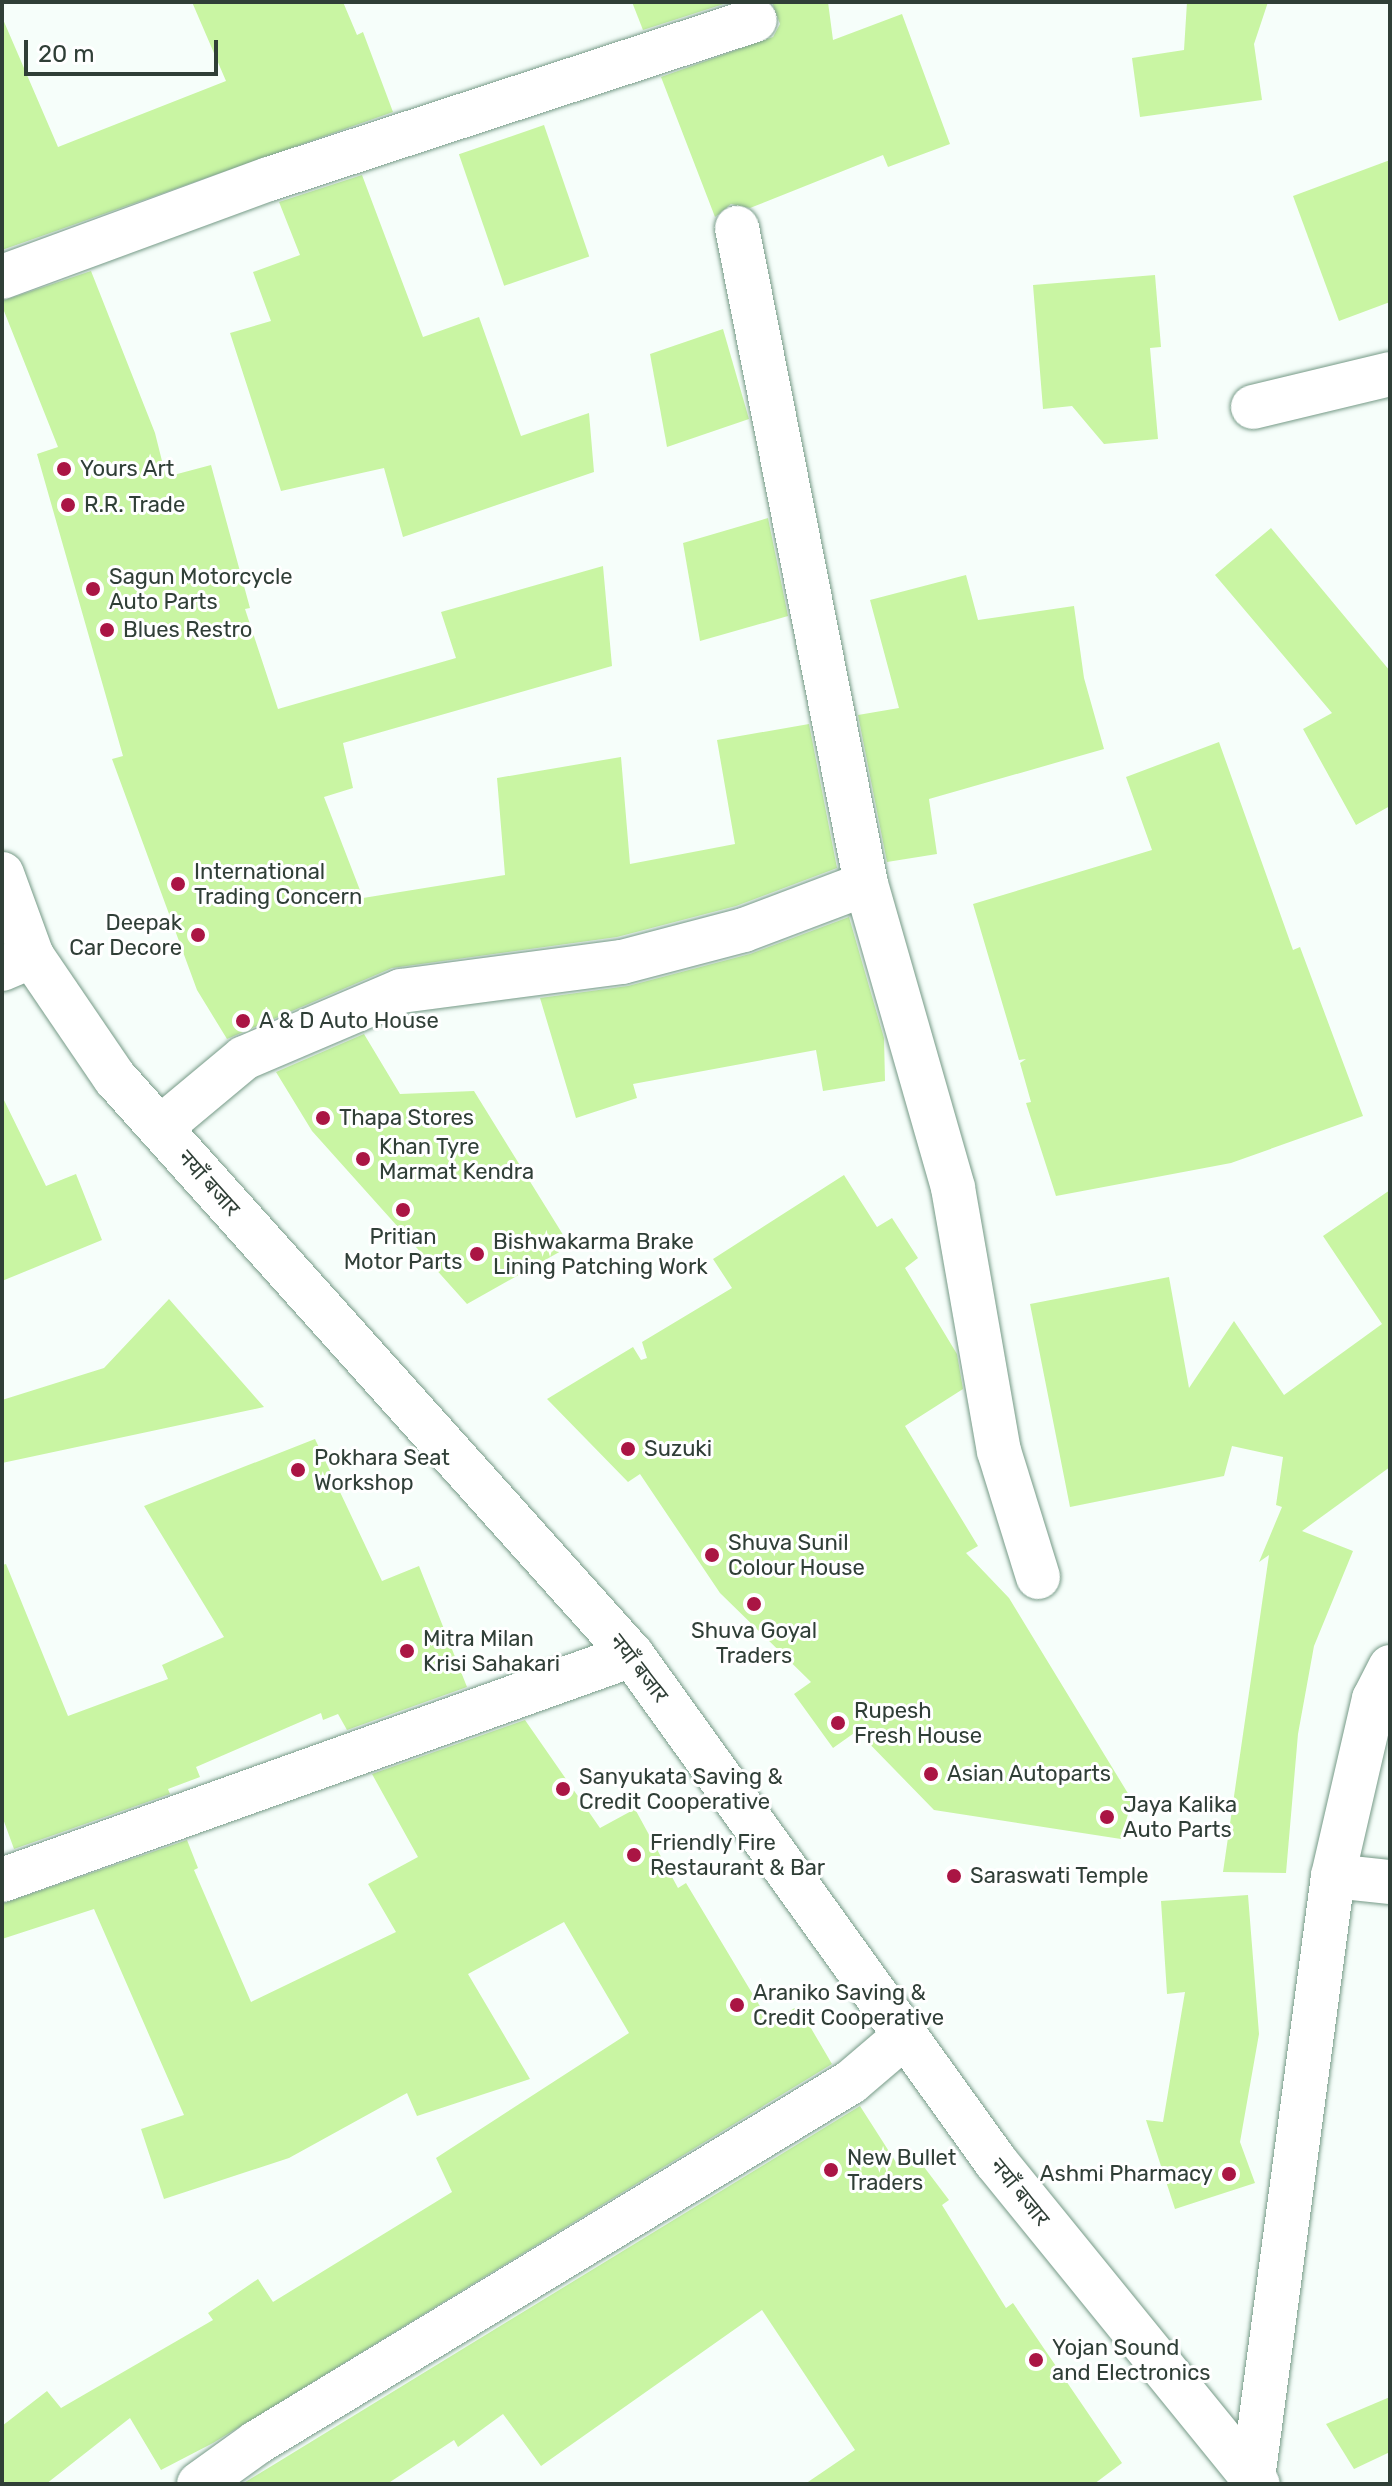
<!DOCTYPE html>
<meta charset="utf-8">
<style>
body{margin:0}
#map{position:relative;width:1392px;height:2486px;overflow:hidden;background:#f6fefa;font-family:Rubik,"Noto Sans Devanagari",sans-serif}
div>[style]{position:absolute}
.building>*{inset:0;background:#c9f5a3;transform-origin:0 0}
.roads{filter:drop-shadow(0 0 2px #769a87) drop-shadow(0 0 2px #769a87)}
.minor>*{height:44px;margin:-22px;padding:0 22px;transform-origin:22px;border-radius:22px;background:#fff}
.major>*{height:44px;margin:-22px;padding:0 22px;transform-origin:22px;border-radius:22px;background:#fff}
.dots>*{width:22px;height:22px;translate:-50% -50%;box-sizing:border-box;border:4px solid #fff;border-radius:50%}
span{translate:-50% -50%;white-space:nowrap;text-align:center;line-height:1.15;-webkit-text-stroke:6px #fff;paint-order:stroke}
.poi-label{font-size:22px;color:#303f37}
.left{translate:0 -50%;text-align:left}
.right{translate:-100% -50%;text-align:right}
.street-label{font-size:22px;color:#303f37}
.frame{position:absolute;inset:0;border:4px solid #303f37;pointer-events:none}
.scale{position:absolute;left:24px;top:40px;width:194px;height:36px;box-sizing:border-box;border:4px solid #303f37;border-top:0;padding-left:10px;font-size:24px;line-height:28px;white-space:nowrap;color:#303f37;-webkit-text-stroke:6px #fff;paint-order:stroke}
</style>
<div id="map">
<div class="building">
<div style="clip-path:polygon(192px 2px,343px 2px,357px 35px,363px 32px,393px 112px,2px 250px,2px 17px,58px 147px,226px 81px)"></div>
<div style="clip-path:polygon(632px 2px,730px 2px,643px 30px)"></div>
<div style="clip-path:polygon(772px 2px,828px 2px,833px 40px,902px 14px,950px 144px,888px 167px,883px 155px,750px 208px,731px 204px,715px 217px,661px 77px,773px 37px,780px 24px)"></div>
<div style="clip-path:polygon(1187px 2px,1268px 2px,1254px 44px,1262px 100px,1140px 117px,1132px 58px,1184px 50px)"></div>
<div style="left:544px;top:125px;width:139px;height:90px;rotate:71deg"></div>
<div style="clip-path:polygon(1390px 160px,1390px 302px,1339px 321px,1293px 196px)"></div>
<div style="clip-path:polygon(362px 175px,423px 337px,479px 317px,521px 436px,589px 413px,594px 472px,403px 537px,384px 468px,281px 491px,230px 333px,271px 321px,253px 272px,300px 255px,279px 202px)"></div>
<div style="clip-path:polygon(91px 271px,155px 433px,166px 477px,211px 465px,250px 608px,245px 609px,278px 709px,456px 658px,441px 612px,603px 566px,612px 666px,343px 743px,353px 788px,324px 797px,363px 898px,505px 875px,497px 778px,621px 757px,630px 864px,735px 844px,717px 740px,809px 724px,837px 868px,736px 906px,617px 937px,392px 968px,227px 1039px,197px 990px,112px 759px,123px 756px,37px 454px,58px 447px,2px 306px,2px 301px)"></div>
<div style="clip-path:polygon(1155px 275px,1161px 347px,1150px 348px,1158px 439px,1104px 444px,1072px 406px,1043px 409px,1033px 285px)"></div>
<div style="clip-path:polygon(723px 329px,749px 419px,667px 447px,650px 354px)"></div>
<div style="clip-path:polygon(768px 518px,788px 616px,700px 641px,683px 543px)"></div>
<div style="clip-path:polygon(1271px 528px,1390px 671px,1390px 806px,1356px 825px,1303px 729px,1332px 713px,1215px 575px)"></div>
<div style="clip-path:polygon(966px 575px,978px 620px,1074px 606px,1084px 678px,1104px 749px,929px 799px,937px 854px,887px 862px,858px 715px,899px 708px,870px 600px)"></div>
<div style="clip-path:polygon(1219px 742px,1293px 950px,1300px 947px,1363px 1116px,1231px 1163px,1056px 1196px,1026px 1103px,1031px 1102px,1020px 1063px,1026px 1059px,1019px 1060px,973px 904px,1152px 850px,1126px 777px)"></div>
<div style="clip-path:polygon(849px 917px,884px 1038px,885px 1081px,823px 1091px,816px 1050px,633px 1084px,637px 1098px,576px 1118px,540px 998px,628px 986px,750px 954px)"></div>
<div style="clip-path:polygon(364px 1034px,400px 1094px,474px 1091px,570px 1246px,467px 1304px,312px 1131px,276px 1072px)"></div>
<div style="clip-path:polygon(2px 1096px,46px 1186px,76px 1174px,102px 1240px,2px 1281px)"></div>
<div style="clip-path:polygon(844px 1175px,877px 1227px,892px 1218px,918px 1258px,905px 1268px,957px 1354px,963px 1389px,905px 1426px,978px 1546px,966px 1553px,1009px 1598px,1132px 1800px,1121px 1839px,934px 1810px,857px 1731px,833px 1748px,794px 1694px,811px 1682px,720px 1593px,640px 1474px,628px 1482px,547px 1399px,633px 1347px,641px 1360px,647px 1358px,642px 1342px,732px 1288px,713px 1259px)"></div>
<div style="clip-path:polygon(1390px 1190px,1390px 1467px,1302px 1531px,1353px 1551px,1314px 1646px,1298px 1734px,1286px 1873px,1223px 1872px,1269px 1555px,1259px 1562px,1282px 1507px,1276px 1505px,1283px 1457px,1232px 1446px,1224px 1476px,1070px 1507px,1030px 1304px,1169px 1277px,1189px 1388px,1234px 1321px,1284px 1395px,1382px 1324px,1323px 1236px)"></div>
<div style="clip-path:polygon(169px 1299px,264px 1407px,2px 1463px,2px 1400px,104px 1368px)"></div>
<div style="clip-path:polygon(315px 1439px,382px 1581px,419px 1566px,467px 1687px,347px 1730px,338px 1714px,323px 1720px,321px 1713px,196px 1767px,200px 1777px,168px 1789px,170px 1794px,14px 1849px,2px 1816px,2px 1565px,6px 1564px,68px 1716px,168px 1679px,162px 1665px,224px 1637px,144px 1506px)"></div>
<div style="clip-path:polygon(525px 1720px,600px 1828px,635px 1809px,678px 1888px,686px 1883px,770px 2023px,798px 2006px,832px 2064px,213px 2443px,161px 2470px,130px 2418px,46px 2484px,2px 2484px,2px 2426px,47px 2391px,61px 2408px,213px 2320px,208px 2313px,258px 2279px,273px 2302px,452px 2192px,436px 2158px,629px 2033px,564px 1922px,468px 1974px,530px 2079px,417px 2116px,407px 2093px,289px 2158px,164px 2199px,141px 2129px,184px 2115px,94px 1909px,2px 1939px,2px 1904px,187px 1840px,198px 1868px,194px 1870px,251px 2002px,396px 1932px,368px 1884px,418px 1857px,372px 1774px)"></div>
<div style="clip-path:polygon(1248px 1895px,1259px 2034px,1240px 2142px,1255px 2183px,1175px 2209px,1146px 2120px,1163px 2122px,1185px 1992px,1167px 1994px,1161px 1901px)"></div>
<div style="clip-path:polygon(860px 2106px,899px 2167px,915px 2155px,949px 2200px,942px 2205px,1006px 2308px,1013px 2303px,1122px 2463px,1094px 2484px,805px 2484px,855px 2450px,762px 2310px,541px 2466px,503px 2414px,458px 2447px,454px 2440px,387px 2484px,242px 2484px)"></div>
<div style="clip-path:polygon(1390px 2397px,1390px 2452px,1354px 2469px,1326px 2424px)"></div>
</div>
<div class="roads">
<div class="minor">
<div style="left:737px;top:228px;width:669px;rotate:78.87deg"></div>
<div style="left:866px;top:884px;width:316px;rotate:74deg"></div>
<div style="left:953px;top:1188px;width:267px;rotate:80.1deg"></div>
<div style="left:999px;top:1451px;width:132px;rotate:72.8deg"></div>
<div style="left:2px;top:277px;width:284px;rotate:-20.2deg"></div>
<div style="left:269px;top:179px;width:511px;rotate:-18.12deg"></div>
<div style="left:1253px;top:407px;width:141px;rotate:-13.5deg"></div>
<div style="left:2px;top:969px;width:33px;rotate:-23deg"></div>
<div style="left:160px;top:1128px;width:109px;rotate:-39.8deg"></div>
<div style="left:244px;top:1058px;width:171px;rotate:-23.1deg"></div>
<div style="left:401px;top:991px;width:223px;rotate:-7.5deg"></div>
<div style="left:622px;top:962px;width:126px;rotate:-14.7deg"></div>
<div style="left:744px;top:930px;width:130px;rotate:-20.7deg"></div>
<div style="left:1333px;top:1876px;width:57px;rotate:6deg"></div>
<div style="left:2px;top:1880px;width:669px;rotate:-19.65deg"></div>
<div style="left:1253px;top:2478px;width:607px;rotate:-82.43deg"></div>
<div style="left:1333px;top:1876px;width:182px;rotate:-77deg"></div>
<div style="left:1374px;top:1699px;width:36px;rotate:-63deg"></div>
<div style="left:199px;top:2484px;width:70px;rotate:-35.7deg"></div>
<div style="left:256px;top:2443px;width:696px;rotate:-31.25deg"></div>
<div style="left:851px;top:2082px;width:72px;rotate:-40.5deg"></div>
</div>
<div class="major">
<div style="left:2px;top:874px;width:87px;rotate:69.9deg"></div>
<div style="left:32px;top:956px;width:148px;rotate:55.8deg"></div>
<div style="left:115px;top:1078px;width:775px;rotate:48.14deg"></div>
<div style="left:632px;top:1655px;width:624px;rotate:54.32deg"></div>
<div style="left:996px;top:2162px;width:415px;rotate:50.9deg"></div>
</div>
</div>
<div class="dots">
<div style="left:64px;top:469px;background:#aa1544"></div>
<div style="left:68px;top:505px;background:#aa1544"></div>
<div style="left:93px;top:589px;background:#aa1544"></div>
<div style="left:107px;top:630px;background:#aa1544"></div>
<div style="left:178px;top:884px;background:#aa1544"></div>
<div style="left:198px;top:935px;background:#aa1544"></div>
<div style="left:243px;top:1021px;background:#aa1544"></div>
<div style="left:323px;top:1118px;background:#aa1544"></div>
<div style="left:363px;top:1159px;background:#aa1544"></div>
<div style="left:403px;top:1210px;background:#aa1544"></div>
<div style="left:477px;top:1254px;background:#aa1544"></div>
<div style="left:628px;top:1449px;background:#aa1544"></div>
<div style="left:298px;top:1470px;background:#aa1544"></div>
<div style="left:712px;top:1555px;background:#aa1544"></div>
<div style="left:754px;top:1604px;background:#aa1544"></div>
<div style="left:407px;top:1651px;background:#aa1544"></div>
<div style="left:838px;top:1723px;background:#aa1544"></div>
<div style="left:931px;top:1774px;background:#aa1544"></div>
<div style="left:563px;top:1789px;background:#aa1544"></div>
<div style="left:1107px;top:1817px;background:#aa1544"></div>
<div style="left:634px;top:1855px;background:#aa1544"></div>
<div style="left:954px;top:1876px;background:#aa1544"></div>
<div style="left:737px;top:2005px;background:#aa1544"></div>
<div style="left:831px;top:2170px;background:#aa1544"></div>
<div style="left:1229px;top:2174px;background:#aa1544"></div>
<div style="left:1036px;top:2360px;background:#aa1544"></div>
</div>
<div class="poi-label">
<span class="left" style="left:80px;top:469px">Yours Art</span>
<span class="left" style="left:84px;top:505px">R.R. Trade</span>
<span class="left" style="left:109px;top:589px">Sagun Motorcycle<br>Auto Parts</span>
<span class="left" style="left:123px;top:630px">Blues Restro</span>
<span class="left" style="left:194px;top:884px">International<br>Trading Concern</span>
<span class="right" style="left:182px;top:935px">Deepak<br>Car Decore</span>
<span class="left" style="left:259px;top:1021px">A &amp; D Auto House</span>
<span class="left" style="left:339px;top:1118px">Thapa Stores</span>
<span class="left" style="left:379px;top:1159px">Khan Tyre<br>Marmat Kendra</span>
<span style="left:403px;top:1249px">Pritian<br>Motor Parts</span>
<span class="left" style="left:493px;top:1254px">Bishwakarma Brake<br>Lining Patching Work</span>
<span class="left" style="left:644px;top:1449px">Suzuki</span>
<span class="left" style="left:314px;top:1470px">Pokhara Seat<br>Workshop</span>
<span class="left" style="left:728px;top:1555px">Shuva Sunil<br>Colour House</span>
<span style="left:754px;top:1643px">Shuva Goyal<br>Traders</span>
<span class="left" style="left:423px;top:1651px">Mitra Milan<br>Krisi Sahakari</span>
<span class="left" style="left:854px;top:1723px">Rupesh<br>Fresh House</span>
<span class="left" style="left:947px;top:1774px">Asian Autoparts</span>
<span class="left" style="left:579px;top:1789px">Sanyukata Saving &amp;<br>Credit Cooperative</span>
<span class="left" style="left:1123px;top:1817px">Jaya Kalika<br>Auto Parts</span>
<span class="left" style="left:650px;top:1855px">Friendly Fire<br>Restaurant &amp; Bar</span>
<span class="left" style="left:970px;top:1876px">Saraswati Temple</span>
<span class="left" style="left:753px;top:2005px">Araniko Saving &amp;<br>Credit Cooperative</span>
<span class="left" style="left:847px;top:2170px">New Bullet<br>Traders</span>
<span class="right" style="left:1213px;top:2174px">Ashmi Pharmacy</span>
<span class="left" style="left:1052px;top:2360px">Yojan Sound<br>and Electronics</span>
</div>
<div class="street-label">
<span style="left:209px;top:1183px;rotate:48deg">नयाँ बजार</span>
<span style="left:639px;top:1668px;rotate:52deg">नयाँ बजार</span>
<span style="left:1020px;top:2192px;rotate:51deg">नयाँ बजार</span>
</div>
<div class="frame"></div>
<div class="scale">20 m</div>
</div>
